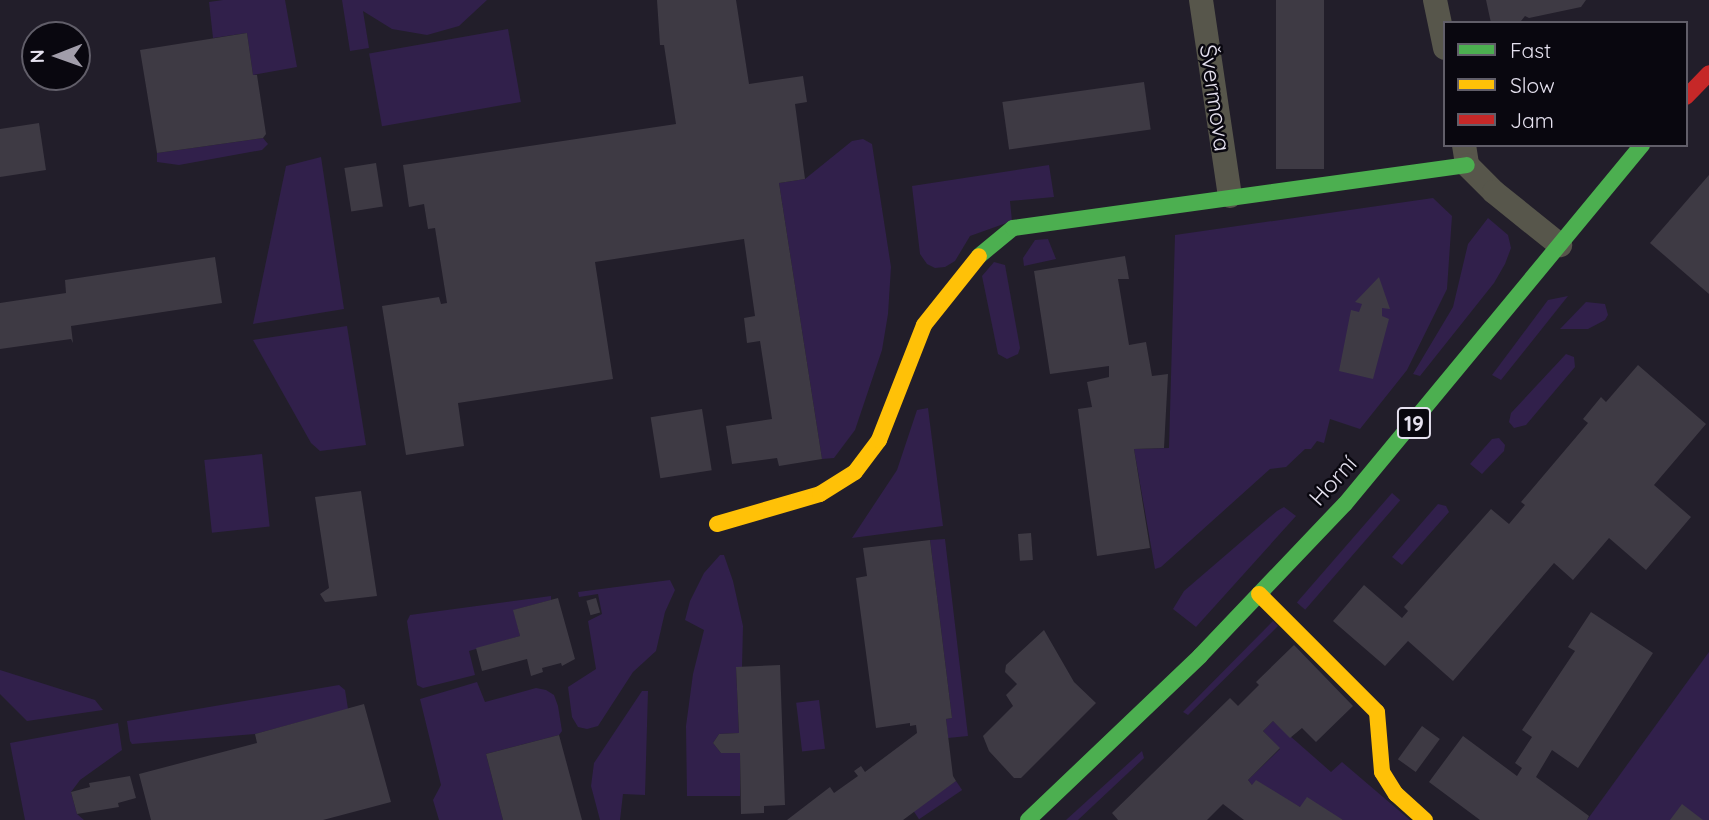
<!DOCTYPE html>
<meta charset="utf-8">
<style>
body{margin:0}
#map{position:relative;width:1709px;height:820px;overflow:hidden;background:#221e2a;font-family:Quicksand,sans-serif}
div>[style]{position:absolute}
.green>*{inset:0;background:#31204b;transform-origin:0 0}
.building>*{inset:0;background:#3e3a44;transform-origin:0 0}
.street>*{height:24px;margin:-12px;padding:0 12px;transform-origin:12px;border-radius:12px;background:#57564b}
.fast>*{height:16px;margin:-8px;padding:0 8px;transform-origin:8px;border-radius:8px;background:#4caf50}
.slow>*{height:16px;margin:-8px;padding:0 8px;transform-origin:8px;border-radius:8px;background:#ffc107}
.jam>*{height:16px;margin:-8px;padding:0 8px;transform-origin:8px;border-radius:8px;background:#c62828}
span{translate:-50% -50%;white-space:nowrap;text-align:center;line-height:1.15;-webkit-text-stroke:5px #09070f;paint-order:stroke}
.shield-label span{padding:2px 5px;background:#09070f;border:2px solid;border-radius:5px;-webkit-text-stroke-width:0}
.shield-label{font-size:21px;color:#e5e1ef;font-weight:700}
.street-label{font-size:23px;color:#e5e1ef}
.legend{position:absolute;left:1443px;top:21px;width:245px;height:126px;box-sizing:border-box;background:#09070f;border:2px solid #615e69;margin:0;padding:9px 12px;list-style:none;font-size:21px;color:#e5e1ef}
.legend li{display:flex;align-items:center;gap:14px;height:35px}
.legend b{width:35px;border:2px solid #615e69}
.north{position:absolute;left:21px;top:21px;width:70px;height:70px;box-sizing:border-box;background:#09070f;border:2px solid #615e69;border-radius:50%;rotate:269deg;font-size:19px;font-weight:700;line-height:28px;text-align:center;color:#e5e1ef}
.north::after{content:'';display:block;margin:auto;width:24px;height:32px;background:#a19daa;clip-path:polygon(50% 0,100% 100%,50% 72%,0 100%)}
</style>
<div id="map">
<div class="green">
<div style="clip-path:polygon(223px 0,285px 0,297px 67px,253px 75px,247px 33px,213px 38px,209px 2px)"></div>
<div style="clip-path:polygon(342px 0,487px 0,459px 26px,427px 35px,392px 29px,363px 11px,369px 48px,350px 51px)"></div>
<div style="left:508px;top:29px;width:74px;height:141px;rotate:80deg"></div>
<div style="clip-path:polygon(263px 138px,268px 144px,262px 150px,179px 165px,157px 162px,157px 153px)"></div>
<div style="clip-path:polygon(863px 139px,872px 144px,891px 267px,888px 314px,882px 350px,855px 430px,834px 458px,822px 459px,779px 183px,805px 179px,852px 141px)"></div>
<div style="clip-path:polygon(321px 157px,344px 309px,253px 324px,286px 166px)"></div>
<div style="clip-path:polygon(1049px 165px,1054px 197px,1010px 201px,1012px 221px,970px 236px,955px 261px,945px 267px,935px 268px,927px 264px,920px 254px,912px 186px)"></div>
<div style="clip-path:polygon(1433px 198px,1452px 216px,1447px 289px,1407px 370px,1360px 429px,1330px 419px,1324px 443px,1317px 441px,1311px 449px,1305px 449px,1286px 467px,1270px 469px,1161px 567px,1155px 569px,1134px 449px,1169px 448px,1175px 235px)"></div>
<div style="clip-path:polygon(1488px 218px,1508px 235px,1511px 248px,1505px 264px,1494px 283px,1420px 376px,1413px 374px,1453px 307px,1468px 244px)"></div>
<div style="clip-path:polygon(1048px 239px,1056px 259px,1024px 266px,1023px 258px,1035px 240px)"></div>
<div style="clip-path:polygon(994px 262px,1005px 265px,1020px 348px,1018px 354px,1007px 359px,998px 354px,982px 276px)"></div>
<div style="clip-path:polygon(1568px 296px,1501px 380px,1492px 375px,1548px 300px)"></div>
<div style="clip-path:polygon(1586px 302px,1605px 304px,1608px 315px,1605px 320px,1588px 329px,1560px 329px)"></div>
<div style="clip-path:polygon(347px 326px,366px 445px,320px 451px,311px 443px,253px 340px)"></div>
<div style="clip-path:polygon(1566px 354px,1574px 357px,1575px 367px,1526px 425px,1514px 428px,1509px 422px,1511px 413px)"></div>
<div style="clip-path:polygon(928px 408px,943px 526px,852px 538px,897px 470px,917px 410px)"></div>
<div style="clip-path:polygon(1499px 438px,1505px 445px,1504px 451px,1482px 474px,1470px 464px,1492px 439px)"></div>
<div style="left:262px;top:454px;width:73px;height:58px;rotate:84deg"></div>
<div style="left:1392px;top:493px;width:11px;height:145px;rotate:41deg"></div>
<div style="clip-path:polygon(1438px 504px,1446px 506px,1449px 512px,1402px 565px,1392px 557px)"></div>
<div style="clip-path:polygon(1284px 507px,1296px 516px,1196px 627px,1173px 609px,1184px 591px,1277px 511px)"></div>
<div style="clip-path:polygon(945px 539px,968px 736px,948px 738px,946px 719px,952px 718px,930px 540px)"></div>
<div style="clip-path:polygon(720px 555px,724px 555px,733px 581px,743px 626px,742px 667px,736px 667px,739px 733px,719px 734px,713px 743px,721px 753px,740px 753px,740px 796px,687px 796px,686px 726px,693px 674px,704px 630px,685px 620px,690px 601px,704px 573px)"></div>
<div style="clip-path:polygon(670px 580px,675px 590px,665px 612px,656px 651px,633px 672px,598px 726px,587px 729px,578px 727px,572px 717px,568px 687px,596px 669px,588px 621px,602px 614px,598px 594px,579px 597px,578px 592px)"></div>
<div style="clip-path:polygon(551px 596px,551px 600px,514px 610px,520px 636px,469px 651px,475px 675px,423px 688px,417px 685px,407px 621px,410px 615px)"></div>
<div style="clip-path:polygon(1273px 621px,1278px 626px,1188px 715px,1183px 712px)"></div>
<div style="clip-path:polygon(1709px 652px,1709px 820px,1587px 820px,1632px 758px)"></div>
<div style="clip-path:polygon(0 670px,95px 700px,103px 710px,27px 721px,0 694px)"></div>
<div style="clip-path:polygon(477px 682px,485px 702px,536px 688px,546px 690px,554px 695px,558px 706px,562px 731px,559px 735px,486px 754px,503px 820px,439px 820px,433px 800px,441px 785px,420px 699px)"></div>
<div style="clip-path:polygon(339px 685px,345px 690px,348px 709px,255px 734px,132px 744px,130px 741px,127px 721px)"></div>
<div style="clip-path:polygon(642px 691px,648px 691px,645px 795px,623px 794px,620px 820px,600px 820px,591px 786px,594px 763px)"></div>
<div style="left:819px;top:700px;width:49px;height:23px;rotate:83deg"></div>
<div style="clip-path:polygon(1273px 721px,1331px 772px,1342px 762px,1410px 820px,1343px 820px,1300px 807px,1252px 785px,1248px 780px,1280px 749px,1263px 731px)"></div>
<div style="clip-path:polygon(118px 723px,122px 750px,80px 780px,71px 792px,77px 814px,84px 820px,25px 820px,10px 743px)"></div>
<div style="clip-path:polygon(1142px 751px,1144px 758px,1078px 820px,1066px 820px)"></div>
<div style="left:956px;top:781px;width:11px;height:52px;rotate:56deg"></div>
</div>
<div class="building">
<div style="clip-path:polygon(657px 0,736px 0,749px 84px,803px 76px,807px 102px,795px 104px,805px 179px,779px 183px,822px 459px,779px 466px,777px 458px,732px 464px,726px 426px,772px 419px,760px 341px,747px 343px,744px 318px,755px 316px,744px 239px,595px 262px,613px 379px,458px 403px,464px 446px,406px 455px,382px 306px,439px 297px,441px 304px,447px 303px,435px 228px,428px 229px,424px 204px,409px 207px,403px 165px,676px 124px,664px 45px,660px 45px)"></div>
<div style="left:1276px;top:0;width:48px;height:169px"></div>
<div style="clip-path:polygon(1486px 0,1586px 0,1581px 7px,1529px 18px,1525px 16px,1521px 21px,1515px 23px,1491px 23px)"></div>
<div style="clip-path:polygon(247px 33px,253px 75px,257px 75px,266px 134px,263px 138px,157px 153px,140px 50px)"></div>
<div style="left:1144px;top:82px;width:48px;height:143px;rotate:82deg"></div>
<div style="clip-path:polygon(39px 123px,46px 170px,0 177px,0 129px)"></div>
<div style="left:376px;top:163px;width:44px;height:32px;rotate:81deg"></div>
<div style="clip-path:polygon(1709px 175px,1709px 294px,1650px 243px)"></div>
<div style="clip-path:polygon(1125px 256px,1129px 279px,1118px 279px,1129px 345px,1146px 342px,1152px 376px,1168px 374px,1164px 448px,1134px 449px,1150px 548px,1097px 556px,1078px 409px,1092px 407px,1087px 382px,1109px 377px,1109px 366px,1050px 374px,1034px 271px)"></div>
<div style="clip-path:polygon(215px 257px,222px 303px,71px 326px,73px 343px,71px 339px,0 349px,0 303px,66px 293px,65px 280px)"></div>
<div style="clip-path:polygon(1379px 277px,1390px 309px,1382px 308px,1382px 316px,1389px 319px,1373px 379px,1339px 371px,1351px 310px,1359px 312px,1362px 304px,1355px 302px)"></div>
<div style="clip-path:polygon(1638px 365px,1706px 424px,1654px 485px,1691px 517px,1646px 570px,1609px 538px,1573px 580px,1554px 563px,1453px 681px,1408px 641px,1385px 666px,1333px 621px,1364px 585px,1402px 618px,1408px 611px,1404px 607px,1491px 509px,1509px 524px,1525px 505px,1521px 502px,1588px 423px,1583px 419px,1601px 397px,1606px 402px)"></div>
<div style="left:702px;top:409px;width:62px;height:52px;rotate:81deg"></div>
<div style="clip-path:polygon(361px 491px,377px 596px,325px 602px,320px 594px,329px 588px,315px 497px)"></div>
<div style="left:1031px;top:533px;width:27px;height:13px;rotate:86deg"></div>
<div style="clip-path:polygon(930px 540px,952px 718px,946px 719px,953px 776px,956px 781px,903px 820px,787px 820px,830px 787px,834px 793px,858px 776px,854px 771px,861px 766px,865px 772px,917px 733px,916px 725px,910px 726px,910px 723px,876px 728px,856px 578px,867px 576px,863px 548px)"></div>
<div style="clip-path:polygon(558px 598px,575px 659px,562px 666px,561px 663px,542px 668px,543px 672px,531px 676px,527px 659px,482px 671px,476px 648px,520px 636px,513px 610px)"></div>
<div style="left:596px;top:598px;width:15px;height:10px;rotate:74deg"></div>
<div style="clip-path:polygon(1591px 612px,1653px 653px,1578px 768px,1552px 750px,1536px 777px,1589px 816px,1587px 820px,1480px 820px,1429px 782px,1463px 736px,1517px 776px,1522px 768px,1515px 763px,1532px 737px,1522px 730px,1575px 651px,1568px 647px)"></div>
<div style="clip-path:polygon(1044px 630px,1074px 682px,1096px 703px,1021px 778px,1014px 778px,989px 751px,983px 736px,1013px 706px,1006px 695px,1017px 684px,1005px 672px,1006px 665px)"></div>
<div style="clip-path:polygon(1294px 645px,1353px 706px,1316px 742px,1302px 728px,1290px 738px,1273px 721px,1263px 731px,1280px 748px,1248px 780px,1252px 785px,1256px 780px,1300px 807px,1307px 797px,1343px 820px,1244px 820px,1223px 804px,1207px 820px,1118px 820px,1112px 813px,1230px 698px,1238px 706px,1259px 685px,1256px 682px)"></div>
<div style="clip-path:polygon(780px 665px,785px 805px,764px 806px,764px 813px,741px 814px,740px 753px,721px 753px,713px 743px,719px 734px,739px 733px,736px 667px)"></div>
<div style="clip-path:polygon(364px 704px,391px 802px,323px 820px,151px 820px,139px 774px,257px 743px,255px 734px)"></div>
<div style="left:1422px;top:726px;width:22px;height:41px;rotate:36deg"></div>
<div style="clip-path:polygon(559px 735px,582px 820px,503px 820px,486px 754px)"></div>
<div style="clip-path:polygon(130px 776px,136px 798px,118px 803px,119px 807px,77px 814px,71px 792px,90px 787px,89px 783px)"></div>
<div style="clip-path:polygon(1682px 804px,1703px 820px,1670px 820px)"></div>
</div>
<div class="street">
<div style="left:1201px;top:0;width:198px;rotate:81.6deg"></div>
<div style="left:1435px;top:0;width:49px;rotate:78.2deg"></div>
<div style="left:1464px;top:145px;width:20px;rotate:81deg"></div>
<div style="left:1467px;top:165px;width:38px;rotate:45deg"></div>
<div style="left:1494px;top:192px;width:85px;rotate:38.8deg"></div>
</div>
<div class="fast">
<div style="left:979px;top:256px;width:44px;rotate:-39.5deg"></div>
<div style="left:1013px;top:228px;width:458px;rotate:-7.9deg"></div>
<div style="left:1028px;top:820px;width:238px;rotate:-43.6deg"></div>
<div style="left:1200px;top:656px;width:210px;rotate:-46.4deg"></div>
<div style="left:1345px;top:504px;width:466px;rotate:-50.4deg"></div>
</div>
<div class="slow">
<div style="left:717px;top:524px;width:107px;rotate:-16.2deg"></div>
<div style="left:820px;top:494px;width:41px;rotate:-32.2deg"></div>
<div style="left:855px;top:472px;width:40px;rotate:-53deg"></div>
<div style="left:879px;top:440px;width:123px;rotate:-68.6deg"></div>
<div style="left:924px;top:325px;width:88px;rotate:-51.4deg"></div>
<div style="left:1259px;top:594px;width:167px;rotate:45deg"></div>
<div style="left:1377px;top:712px;width:60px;rotate:85.2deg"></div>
<div style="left:1382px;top:772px;width:26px;rotate:58deg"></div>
<div style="left:1396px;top:794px;width:39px;rotate:42deg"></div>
</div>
<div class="jam">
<div style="left:1686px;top:97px;width:33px;rotate:-46deg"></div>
</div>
<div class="shield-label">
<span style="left:1414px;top:423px">19</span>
</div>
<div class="street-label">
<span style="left:1215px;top:98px;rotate:82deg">Švermova</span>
<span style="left:1333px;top:481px;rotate:-48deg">Horní</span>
</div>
<ul class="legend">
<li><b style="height:9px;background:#4caf50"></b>Fast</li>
<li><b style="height:9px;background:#ffc107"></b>Slow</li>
<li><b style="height:9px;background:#c62828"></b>Jam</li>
</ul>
<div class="north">N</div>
</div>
